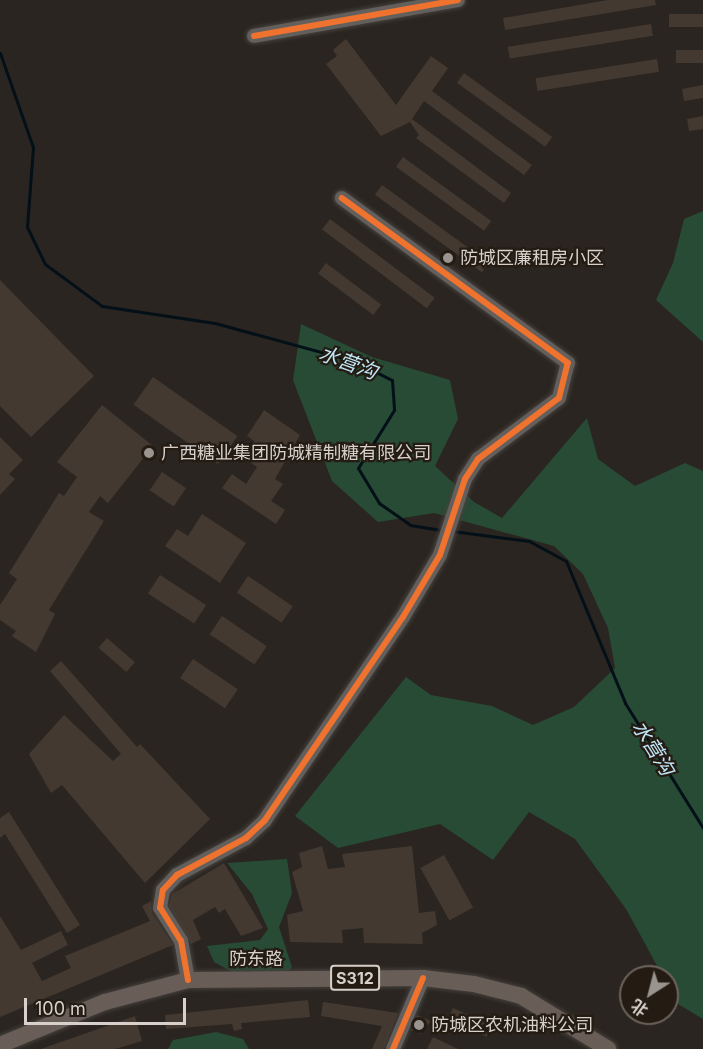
<!DOCTYPE html>
<meta charset="utf-8">
<style>
body{margin:0}
#map{position:relative;width:703px;height:1049px;overflow:hidden;background:#2a2520;font-family:Inter,"Noto Sans SC",sans-serif}
div>[style]{position:absolute}
.green>*{inset:0;background:#274b35}
.stream>*{height:3px;margin:-1.5px;padding:0 1.5px;transform-origin:1.5px;border-radius:1.5px;background:#041018}
.building>*{inset:0;background:#443930;transform-origin:0 0}
.roads{filter:drop-shadow(0 0 2px #45403c) drop-shadow(0 0 2px #45403c)}
.minor>*{height:14px;margin:-7px;padding:0 7px;transform-origin:7px;border-radius:7px;background:#635f5c}
.major>*{height:16px;margin:-8px;padding:0 8px;transform-origin:8px;border-radius:8px;background:#685e57}
.cycleway>*{height:6px;margin:-3px;padding:0 3px;transform-origin:3px;border-radius:3px;background:#ef722f}
.dots>*{width:16px;height:16px;translate:-50% -50%;box-sizing:border-box;border:3px solid #241b13;border-radius:50%}
span{translate:-50% -50%;white-space:nowrap;text-align:center;line-height:1.15;-webkit-text-stroke:4.5px #241b13;paint-order:stroke}
.shield-label span{padding:2px 4px;background:#241b13;border:2px solid;border-radius:4px;-webkit-text-stroke-width:0}
.shield-label{font-size:16px;color:#d7d0cb;font-weight:700}
.poi-label{font-size:18px;color:#d7d0cb}
.left{translate:0 -50%;text-align:left}
.street-label{font-size:18px;color:#d7d0cb}
.water-label{font-size:20px;color:#c0e6f7;font-style:italic}
.north{position:absolute;left:619px;top:965px;width:60px;height:60px;box-sizing:border-box;background:#241b13;border:2px solid #6c635d;border-radius:50%;rotate:216deg;font-size:16px;font-weight:700;line-height:24px;text-align:center;color:#d7d0cb}
.north::after{content:'';display:block;margin:auto;width:21px;height:27px;background:#9a948f;clip-path:polygon(50% 0,100% 100%,50% 72%,0 100%)}
.scale{position:absolute;left:24px;top:998px;width:162px;height:27px;box-sizing:border-box;border:3px solid #d7d0cb;border-top:0;padding-left:8px;font-size:18px;line-height:21px;white-space:nowrap;color:#d7d0cb;-webkit-text-stroke:4px #241b13;paint-order:stroke}
</style>
<div id="map">
<div class="green">
<div style="clip-path:polygon(703px 211px,703px 342px,656px 300px,673px 263px,684px 219px)"></div>
<div style="clip-path:polygon(301px 324px,372px 357px,450px 380px,458px 419px,435px 466px,474px 502px,502px 518px,587px 418px,598px 459px,635px 486px,685px 463px,703px 471px,703px 1019px,678px 1004px,626px 909px,575px 839px,529px 812px,493px 860px,440px 824px,338px 848px,295px 816px,406px 677px,431px 695px,492px 706px,533px 725px,574px 707px,615px 668px,608px 628px,583px 574px,554px 546px,434px 513px,378px 522px,332px 481px,293px 380px)"></div>
<div style="clip-path:polygon(287px 859px,292px 893px,279px 927px,292px 967px,286px 974px,232px 972px,214px 962px,207px 946px,260px 940px,268px 929px,252px 894px,227px 863px)"></div>
<div style="clip-path:polygon(216px 1032px,243px 1039px,249px 1049px,168px 1049px,173px 1040px)"></div>
</div>
<div class="stream">
<div style="left:0;top:53px;width:100px;rotate:70.7deg"></div>
<div style="left:33px;top:147px;width:80px;rotate:94.3deg"></div>
<div style="left:27px;top:227px;width:41px;rotate:64.1deg"></div>
<div style="left:45px;top:264px;width:71px;rotate:36.4deg"></div>
<div style="left:102px;top:306px;width:114px;rotate:8.6deg"></div>
<div style="left:215px;top:323px;width:144px;rotate:15.3deg"></div>
<div style="left:354px;top:361px;width:42px;rotate:26.6deg"></div>
<div style="left:392px;top:380px;width:30px;rotate:86deg"></div>
<div style="left:394px;top:410px;width:68px;rotate:121.8deg"></div>
<div style="left:358px;top:468px;width:41px;rotate:59deg"></div>
<div style="left:379px;top:503px;width:38px;rotate:35deg"></div>
<div style="left:410px;top:525px;width:33px;rotate:9deg"></div>
<div style="left:452px;top:531px;width:78px;rotate:7.4deg"></div>
<div style="left:529px;top:541px;width:42px;rotate:28.4deg"></div>
<div style="left:566px;top:561px;width:154px;rotate:67.4deg"></div>
<div style="left:625px;top:703px;width:147px;rotate:58deg"></div>
</div>
<div class="building">
<div style="clip-path:polygon(608px 0,655px 0,656px 5px,505px 30px,503px 18px)"></div>
<div style="left:703px;top:14px;width:13px;height:34px;rotate:90deg"></div>
<div style="left:651px;top:24px;width:12px;height:145px;rotate:81deg"></div>
<div style="clip-path:polygon(346px 39px,396px 105px,431px 56px,448px 68px,432px 91px,532px 165px,524px 175px,424px 101px,412px 119px,511px 193px,504px 203px,416px 138px,419px 135px,410px 122px,381px 136px,326px 64px,337px 56px,333px 50px)"></div>
<div style="left:703px;top:50px;width:13px;height:27px;rotate:90deg"></div>
<div style="left:657px;top:59px;width:13px;height:123px;rotate:81deg"></div>
<div style="left:464px;top:73px;width:109px;height:12px;rotate:36deg"></div>
<div style="clip-path:polygon(703px 85px,703px 98px,684px 101px,682px 89px)"></div>
<div style="clip-path:polygon(703px 116px,703px 129px,689px 131px,687px 119px)"></div>
<div style="left:403px;top:157px;width:109px;height:12px;rotate:36deg"></div>
<div style="left:382px;top:185px;width:132px;height:12px;rotate:36deg"></div>
<div style="left:330px;top:219px;width:131px;height:13px;rotate:37deg"></div>
<div style="left:326px;top:263px;width:69px;height:13px;rotate:37deg"></div>
<div style="clip-path:polygon(0 280px,94px 376px,31px 437px,0 406px)"></div>
<div style="left:153px;top:377px;width:103px;height:34px;rotate:35deg"></div>
<div style="clip-path:polygon(102px 405px,153px 446px,108px 503px,100px 496px,89px 512px,104px 521px,49px 610px,55px 614px,36px 652px,12px 636px,16px 631px,0 620px,0 605px,17px 579px,9px 573px,59px 493px,64px 496px,77px 477px,57px 462px)"></div>
<div style="clip-path:polygon(264px 410px,300px 435px,275px 479px,283px 484px,271px 501px,285px 510px,276px 524px,222px 488px,232px 474px,246px 484px,257px 467px,243px 457px,254px 441px,247px 436px)"></div>
<div style="clip-path:polygon(0 437px,23px 460px,9px 474px,15px 479px,0 495px)"></div>
<div style="left:162px;top:472px;width:29px;height:22px;rotate:34deg"></div>
<div style="clip-path:polygon(202px 514px,246px 543px,220px 583px,165px 546px,177px 529px,188px 536px)"></div>
<div style="left:160px;top:575px;width:55px;height:22px;rotate:33deg"></div>
<div style="left:248px;top:576px;width:54px;height:20px;rotate:34deg"></div>
<div style="left:222px;top:616px;width:54px;height:22px;rotate:34deg"></div>
<div style="left:107px;top:638px;width:37px;height:13px;rotate:41deg"></div>
<div style="left:193px;top:659px;width:54px;height:23px;rotate:34deg"></div>
<div style="clip-path:polygon(61px 661px,137px 747px,140px 744px,210px 819px,145px 883px,62px 785px,51px 793px,29px 754px,64px 715px,113px 761px,121px 754px,50px 671px)"></div>
<div style="clip-path:polygon(9px 812px,80px 925px,67px 933px,5px 834px,0 838px,0 818px)"></div>
<div style="clip-path:polygon(322px 846px,328px 869px,345px 867px,342px 854px,412px 846px,419px 913px,435px 911px,437px 925px,422px 933px,423px 944px,364px 943px,363px 928px,342px 930px,343px 943px,290px 942px,287px 915px,303px 911px,292px 872px,302px 867px,299px 853px)"></div>
<div style="left:444px;top:855px;width:60px;height:27px;rotate:61deg"></div>
<div style="clip-path:polygon(224px 863px,263px 928px,241px 936px,225px 909px,219px 913px,215px 907px,193px 920px,201px 939px,191px 944px,169px 906px,172px 894px)"></div>
<div style="clip-path:polygon(151px 901px,152px 913px,173px 945px,0 1017px,0 916px,21px 950px,61px 931px,68px 945px,32px 963px,42px 981px,71px 968px,65px 956px,150px 921px,142px 906px)"></div>
<div style="clip-path:polygon(308px 1000px,310px 1017px,241px 1023px,242px 1029px,234px 1031px,232px 1024px,166px 1029px,165px 1015px)"></div>
<div style="clip-path:polygon(323px 1002px,398px 1013px,384px 1049px,372px 1049px,382px 1026px,321px 1016px)"></div>
<div style="left:453px;top:1008px;width:43px;height:12px;rotate:25deg"></div>
<div style="clip-path:polygon(417px 1015px,431px 1021px,420px 1034px,411px 1030px)"></div>
<div style="clip-path:polygon(135px 1016px,142px 1041px,115px 1049px,41px 1049px)"></div>
<div style="clip-path:polygon(433px 1037px,458px 1049px,427px 1049px)"></div>
</div>
<div class="roads">
<div class="minor">
<div style="left:254px;top:36px;width:207px;rotate:-10deg"></div>
<div style="left:188px;top:980px;width:40px;rotate:-100deg"></div>
<div style="left:181px;top:941px;width:39px;rotate:-122deg"></div>
<div style="left:160px;top:908px;width:18px;rotate:-81deg"></div>
<div style="left:163px;top:890px;width:21px;rotate:-47deg"></div>
<div style="left:177px;top:875px;width:78px;rotate:-28.2deg"></div>
<div style="left:246px;top:838px;width:26px;rotate:-43deg"></div>
<div style="left:265px;top:820px;width:245px;rotate:-55.8deg"></div>
<div style="left:403px;top:617px;width:72px;rotate:-59.2deg"></div>
<div style="left:440px;top:555px;width:80px;rotate:-71.8deg"></div>
<div style="left:465px;top:479px;width:24px;rotate:-57deg"></div>
<div style="left:478px;top:459px;width:101px;rotate:-37deg"></div>
<div style="left:559px;top:398px;width:36px;rotate:-76deg"></div>
<div style="left:568px;top:363px;width:280px;rotate:-143.9deg"></div>
<div style="left:393px;top:1049px;width:77px;rotate:-67.1deg"></div>
</div>
<div class="major">
<div style="left:0;top:1045px;width:113px;rotate:-22.3deg"></div>
<div style="left:105px;top:1002px;width:86px;rotate:-14.8deg"></div>
<div style="left:188px;top:980px;width:235px;rotate:-0.5deg"></div>
<div style="left:423px;top:978px;width:51px;rotate:6.7deg"></div>
<div style="left:474px;top:984px;width:49px;rotate:14.3deg"></div>
<div style="left:521px;top:996px;width:102px;rotate:31.3deg"></div>
</div>
</div>
<div class="cycleway">
<div style="left:254px;top:36px;width:207px;rotate:-10deg"></div>
<div style="left:188px;top:980px;width:40px;rotate:-100deg"></div>
<div style="left:181px;top:941px;width:39px;rotate:-122deg"></div>
<div style="left:160px;top:908px;width:18px;rotate:-81deg"></div>
<div style="left:163px;top:890px;width:21px;rotate:-47deg"></div>
<div style="left:177px;top:875px;width:78px;rotate:-28.2deg"></div>
<div style="left:246px;top:838px;width:26px;rotate:-43deg"></div>
<div style="left:265px;top:820px;width:245px;rotate:-55.8deg"></div>
<div style="left:403px;top:617px;width:72px;rotate:-59.2deg"></div>
<div style="left:440px;top:555px;width:80px;rotate:-71.8deg"></div>
<div style="left:465px;top:479px;width:24px;rotate:-57deg"></div>
<div style="left:478px;top:459px;width:101px;rotate:-37deg"></div>
<div style="left:559px;top:398px;width:36px;rotate:-76deg"></div>
<div style="left:568px;top:363px;width:280px;rotate:-143.9deg"></div>
<div style="left:393px;top:1049px;width:77px;rotate:-67.1deg"></div>
</div>
<div class="dots">
<div style="left:448px;top:258px;background:#9a948f"></div>
<div style="left:149px;top:453px;background:#9a948f"></div>
<div style="left:419px;top:1025px;background:#9a948f"></div>
</div>
<div class="shield-label">
<span style="left:355px;top:978px">S312</span>
</div>
<div class="poi-label">
<span class="left" style="left:460px;top:258px">防城区廉租房小区</span>
<span class="left" style="left:161px;top:453px">广西糖业集团防城精制糖有限公司</span>
<span class="left" style="left:431px;top:1025px">防城区农机油料公司</span>
</div>
<div class="street-label">
<span style="left:256px;top:959px">防东路</span>
</div>
<div class="water-label">
<span style="left:348px;top:363px;rotate:20deg">水营沟</span>
<span style="left:653px;top:748px;rotate:58deg">水营沟</span>
</div>
<div class="north">北</div>
<div class="scale">100 m</div>
</div>
